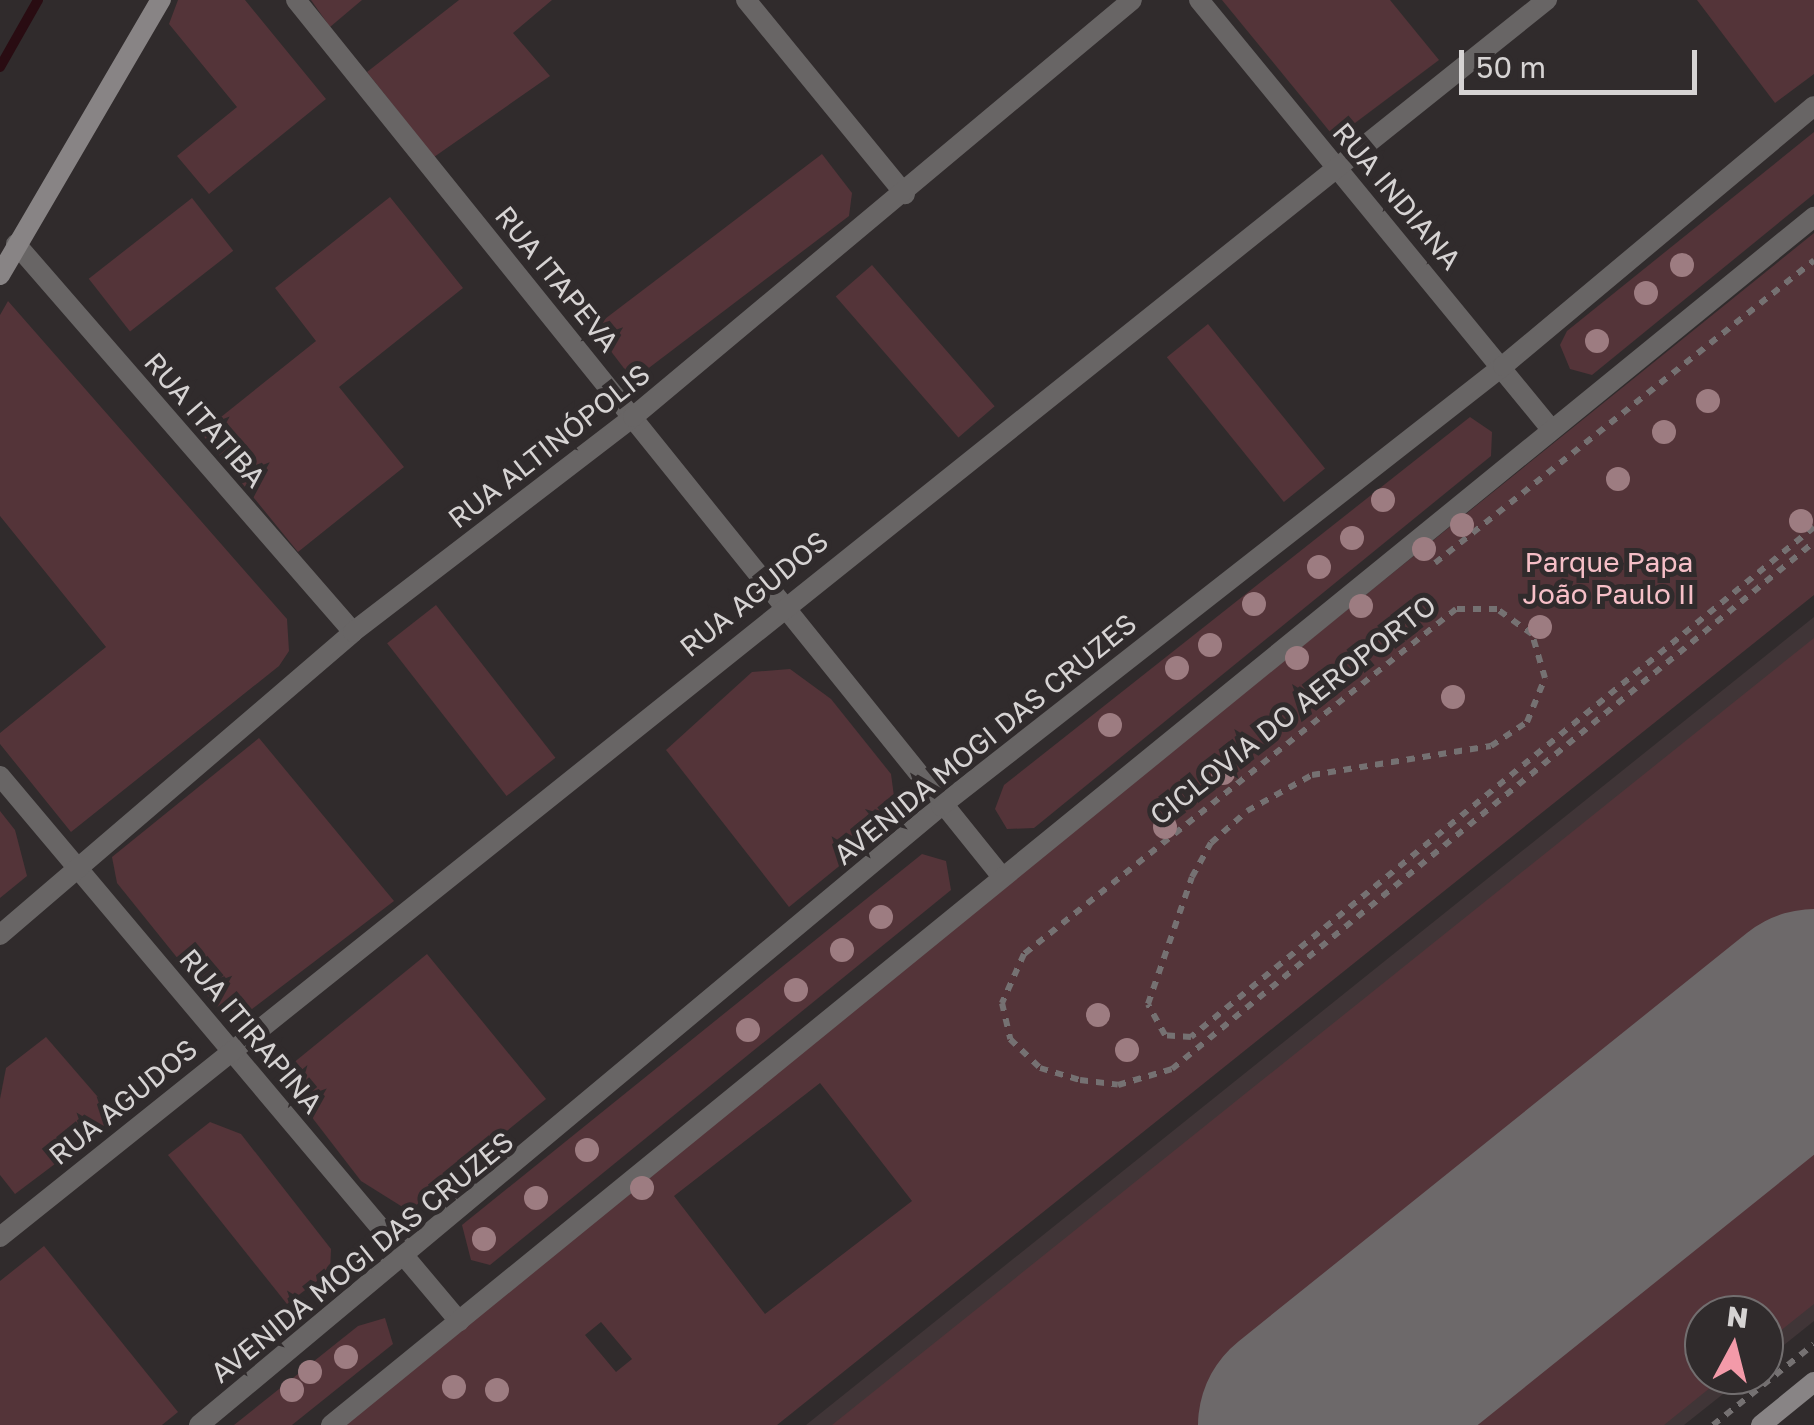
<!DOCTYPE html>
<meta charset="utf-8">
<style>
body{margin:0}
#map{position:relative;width:1814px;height:1425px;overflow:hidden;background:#302b2c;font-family:"Golos Text",sans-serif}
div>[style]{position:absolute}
.built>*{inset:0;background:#403537}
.green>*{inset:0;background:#543439;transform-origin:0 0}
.stream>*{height:10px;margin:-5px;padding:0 5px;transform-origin:5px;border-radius:5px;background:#290c12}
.runway>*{height:215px;margin:-107.5px;padding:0 107.5px;transform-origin:107.5px;border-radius:107.5px;background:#6d696a}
.path>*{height:6px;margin-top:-3px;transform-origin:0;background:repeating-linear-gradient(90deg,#757172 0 8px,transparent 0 16px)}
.street>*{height:20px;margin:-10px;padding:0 10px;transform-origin:10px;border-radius:10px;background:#686565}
.secondary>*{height:20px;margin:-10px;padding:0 10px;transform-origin:10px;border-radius:10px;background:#888485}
.trees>*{width:24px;height:24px;margin:-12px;border-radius:50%;background:#9d7c81}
span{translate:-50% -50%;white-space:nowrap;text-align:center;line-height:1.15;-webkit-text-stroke:10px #302b2c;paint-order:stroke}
.street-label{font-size:28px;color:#d6d3d3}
.park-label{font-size:28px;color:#f6bfc7}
.north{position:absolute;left:1684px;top:1295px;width:100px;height:100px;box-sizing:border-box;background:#302b2c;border:2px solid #726e6f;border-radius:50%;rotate:7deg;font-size:28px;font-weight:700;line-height:40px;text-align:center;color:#d6d3d3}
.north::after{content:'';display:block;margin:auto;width:35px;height:45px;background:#f39aa9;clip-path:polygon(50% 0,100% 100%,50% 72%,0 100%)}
.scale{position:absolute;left:1459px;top:50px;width:238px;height:45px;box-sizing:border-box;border:5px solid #d6d3d3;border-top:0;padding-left:12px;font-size:30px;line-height:35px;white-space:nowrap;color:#d6d3d3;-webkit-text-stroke:8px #302b2c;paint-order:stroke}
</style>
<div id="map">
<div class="built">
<div style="clip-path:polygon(1814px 617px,1814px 1321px,1764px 1361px,1764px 1315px,1704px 1315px,1704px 1375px,1747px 1375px,1684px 1425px,806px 1425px)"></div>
</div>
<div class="green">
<div style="clip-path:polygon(178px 0,245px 0,326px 99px,209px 194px,177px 156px,237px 107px,169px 24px)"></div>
<div style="clip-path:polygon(311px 0,362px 0,330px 27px)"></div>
<div style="clip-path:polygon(459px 0,552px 0,513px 33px,550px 76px,434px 157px,367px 72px)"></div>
<div style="clip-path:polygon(1222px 0,1390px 0,1439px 60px,1335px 138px)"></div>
<div style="clip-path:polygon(1697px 0,1814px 0,1814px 74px,1775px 103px)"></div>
<div style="clip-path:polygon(1814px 132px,1814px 194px,1592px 375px,1570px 369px,1560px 345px,1567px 331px)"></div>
<div style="clip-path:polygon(822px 154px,852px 193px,849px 216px,633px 380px,593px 328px)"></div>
<div style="clip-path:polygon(390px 197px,463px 288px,339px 387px,404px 467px,298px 552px,201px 433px,316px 341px,275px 288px)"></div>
<div style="left:192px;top:198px;width:67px;height:131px;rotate:52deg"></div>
<div style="clip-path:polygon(evenodd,1814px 233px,1814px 595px,777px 1425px,337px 1425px,1814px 233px,820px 1083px,912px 1201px,765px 1314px,674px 1196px,820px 1083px,1814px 233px,601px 1322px,632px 1359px,616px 1372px,585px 1335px,601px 1322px)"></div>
<div style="left:872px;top:265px;width:187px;height:48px;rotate:49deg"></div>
<div style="clip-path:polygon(8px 301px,287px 619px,289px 651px,279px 666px,71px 832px,0 744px,0 733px,106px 647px,0 516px,0 315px)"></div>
<div style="left:1208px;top:324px;width:186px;height:53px;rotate:51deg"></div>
<div style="clip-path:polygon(1470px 417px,1492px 432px,1491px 456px,1034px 828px,1007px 829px,995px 809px,1004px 785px)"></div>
<div style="left:436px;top:605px;width:194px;height:62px;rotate:52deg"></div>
<div style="clip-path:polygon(1814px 638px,1814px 951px,1222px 1425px,832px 1425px)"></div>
<div style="clip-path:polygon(790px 669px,831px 699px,891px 774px,897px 819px,789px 907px,666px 750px,752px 672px)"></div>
<div style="clip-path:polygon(259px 738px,394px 901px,248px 1012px,220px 1011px,117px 883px,112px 857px)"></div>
<div style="clip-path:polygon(0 811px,15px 830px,27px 876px,0 898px)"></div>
<div style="clip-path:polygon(922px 854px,946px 861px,951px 890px,490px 1265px,471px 1260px,462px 1225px)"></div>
<div style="clip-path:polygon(427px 954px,546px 1099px,409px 1211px,361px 1181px,294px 1094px,292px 1064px)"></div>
<div style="clip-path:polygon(46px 1037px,116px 1118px,15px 1194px,0 1175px,0 1099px,6px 1068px)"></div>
<div style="clip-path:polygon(1814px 1086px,1814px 1304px,1764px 1344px,1764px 1315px,1704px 1315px,1704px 1375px,1726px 1375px,1664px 1425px,1394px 1425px)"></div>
<div style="clip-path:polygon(210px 1122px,241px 1134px,331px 1249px,330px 1271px,287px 1304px,168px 1155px)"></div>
<div style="clip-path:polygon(44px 1246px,178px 1412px,162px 1425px,0 1425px,0 1281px)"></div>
<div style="clip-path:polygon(385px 1318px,393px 1344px,292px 1425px,234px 1425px,358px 1326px)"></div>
</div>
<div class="stream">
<div style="left:0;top:67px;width:77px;rotate:-60.4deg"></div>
</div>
<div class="runway">
<div style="left:1305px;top:1425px;width:653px;rotate:-38.78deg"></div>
</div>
<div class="path">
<div style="left:1814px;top:527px;width:805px;rotate:140.7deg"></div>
<div style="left:1191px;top:1037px;width:26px;rotate:-176deg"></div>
<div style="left:1165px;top:1035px;width:35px;rotate:-119deg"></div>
<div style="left:1148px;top:1004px;width:134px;rotate:-70.9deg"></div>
<div style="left:1192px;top:877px;width:39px;rotate:-61deg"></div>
<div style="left:1211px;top:843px;width:48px;rotate:-41.6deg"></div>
<div style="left:1247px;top:811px;width:74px;rotate:-29deg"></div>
<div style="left:1312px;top:775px;width:181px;rotate:-9.2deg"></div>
<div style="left:1491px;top:746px;width:43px;rotate:-33.7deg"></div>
<div style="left:1527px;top:722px;width:48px;rotate:-67.8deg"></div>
<div style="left:1545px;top:678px;width:46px;rotate:-106.5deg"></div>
<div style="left:1532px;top:634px;width:43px;rotate:-144.5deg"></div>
<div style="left:1497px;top:609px;width:41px;rotate:180deg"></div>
<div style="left:1456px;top:609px;width:553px;rotate:141.39deg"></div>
<div style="left:1024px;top:954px;width:54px;rotate:114.2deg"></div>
<div style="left:1002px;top:1003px;width:37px;rotate:77deg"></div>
<div style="left:1010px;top:1039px;width:42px;rotate:44deg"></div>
<div style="left:1040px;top:1068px;width:42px;rotate:16.7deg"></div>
<div style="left:1080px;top:1080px;width:38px;rotate:7deg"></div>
<div style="left:1118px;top:1085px;width:56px;rotate:-16.5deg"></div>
<div style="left:1172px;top:1069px;width:831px;rotate:-39.38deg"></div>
<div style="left:1435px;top:563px;width:485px;rotate:-38.6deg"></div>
<div style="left:1713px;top:1425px;width:129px;rotate:-38.7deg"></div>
</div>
<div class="street">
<div style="left:296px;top:0;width:1121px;rotate:51.16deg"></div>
<div style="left:746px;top:0;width:251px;rotate:50.7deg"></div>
<div style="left:1199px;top:0;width:555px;rotate:50.63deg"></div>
<div style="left:16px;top:244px;width:514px;rotate:49.02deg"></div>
<div style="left:0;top:776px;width:713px;rotate:49.9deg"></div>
<div style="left:0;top:935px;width:465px;rotate:-40.6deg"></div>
<div style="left:353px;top:632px;width:353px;rotate:-37.5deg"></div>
<div style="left:633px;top:417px;width:650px;rotate:-39.88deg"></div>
<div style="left:0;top:1237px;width:1981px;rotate:-38.65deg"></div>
<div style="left:199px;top:1425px;width:966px;rotate:-39.84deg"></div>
<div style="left:941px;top:806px;width:714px;rotate:-38.06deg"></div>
<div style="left:1503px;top:366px;width:405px;rotate:-39.9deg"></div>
<div style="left:331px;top:1425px;width:1913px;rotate:-39.17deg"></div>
</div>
<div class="secondary">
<div style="left:0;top:275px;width:319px;rotate:-59.7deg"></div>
<div style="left:1761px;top:1425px;width:68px;rotate:-39.1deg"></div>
</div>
<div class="trees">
<div style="left:1682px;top:265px"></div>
<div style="left:1646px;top:293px"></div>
<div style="left:1597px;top:341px"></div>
<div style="left:1708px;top:401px"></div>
<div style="left:1664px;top:432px"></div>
<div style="left:1618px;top:479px"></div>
<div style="left:1383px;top:500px"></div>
<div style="left:1801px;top:521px"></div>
<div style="left:1462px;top:525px"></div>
<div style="left:1352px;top:538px"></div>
<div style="left:1424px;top:549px"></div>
<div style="left:1319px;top:567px"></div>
<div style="left:1254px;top:604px"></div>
<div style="left:1361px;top:606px"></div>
<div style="left:1540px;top:627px"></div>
<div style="left:1210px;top:645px"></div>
<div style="left:1297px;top:658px"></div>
<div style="left:1177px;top:668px"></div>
<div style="left:1453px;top:697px"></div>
<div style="left:1110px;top:725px"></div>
<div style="left:1223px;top:773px"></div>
<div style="left:1165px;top:827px"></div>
<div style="left:881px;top:917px"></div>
<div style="left:842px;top:950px"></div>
<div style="left:796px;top:990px"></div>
<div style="left:1098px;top:1015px"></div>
<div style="left:748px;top:1030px"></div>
<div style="left:1127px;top:1050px"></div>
<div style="left:587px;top:1150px"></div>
<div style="left:642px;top:1188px"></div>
<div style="left:536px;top:1198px"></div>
<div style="left:484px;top:1239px"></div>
<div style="left:346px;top:1357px"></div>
<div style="left:310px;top:1372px"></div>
<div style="left:454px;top:1387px"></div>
<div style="left:292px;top:1390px"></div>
<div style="left:497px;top:1390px"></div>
</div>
<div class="street-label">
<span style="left:1397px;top:196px;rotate:50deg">RUA INDIANA</span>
<span style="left:557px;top:279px;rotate:51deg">RUA ITAPEVA</span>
<span style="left:205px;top:420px;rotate:49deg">RUA ITATIBA</span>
<span style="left:549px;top:446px;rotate:-38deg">RUA ALTINÓPOLIS</span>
<span style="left:754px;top:594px;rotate:-39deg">RUA AGUDOS</span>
<span style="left:1293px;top:710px;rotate:-38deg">CICLOVIA DO AEROPORTO</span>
<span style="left:985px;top:739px;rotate:-39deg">AVENIDA MOGI DAS CRUZES</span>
<span style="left:251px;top:1031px;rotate:50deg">RUA ITIRAPINA</span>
<span style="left:123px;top:1102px;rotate:-39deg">RUA AGUDOS</span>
<span style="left:362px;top:1257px;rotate:-39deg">AVENIDA MOGI DAS CRUZES</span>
</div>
<div class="park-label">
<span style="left:1609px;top:578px">Parque Papa<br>João Paulo II</span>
</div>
<div class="north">N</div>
<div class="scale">50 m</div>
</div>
